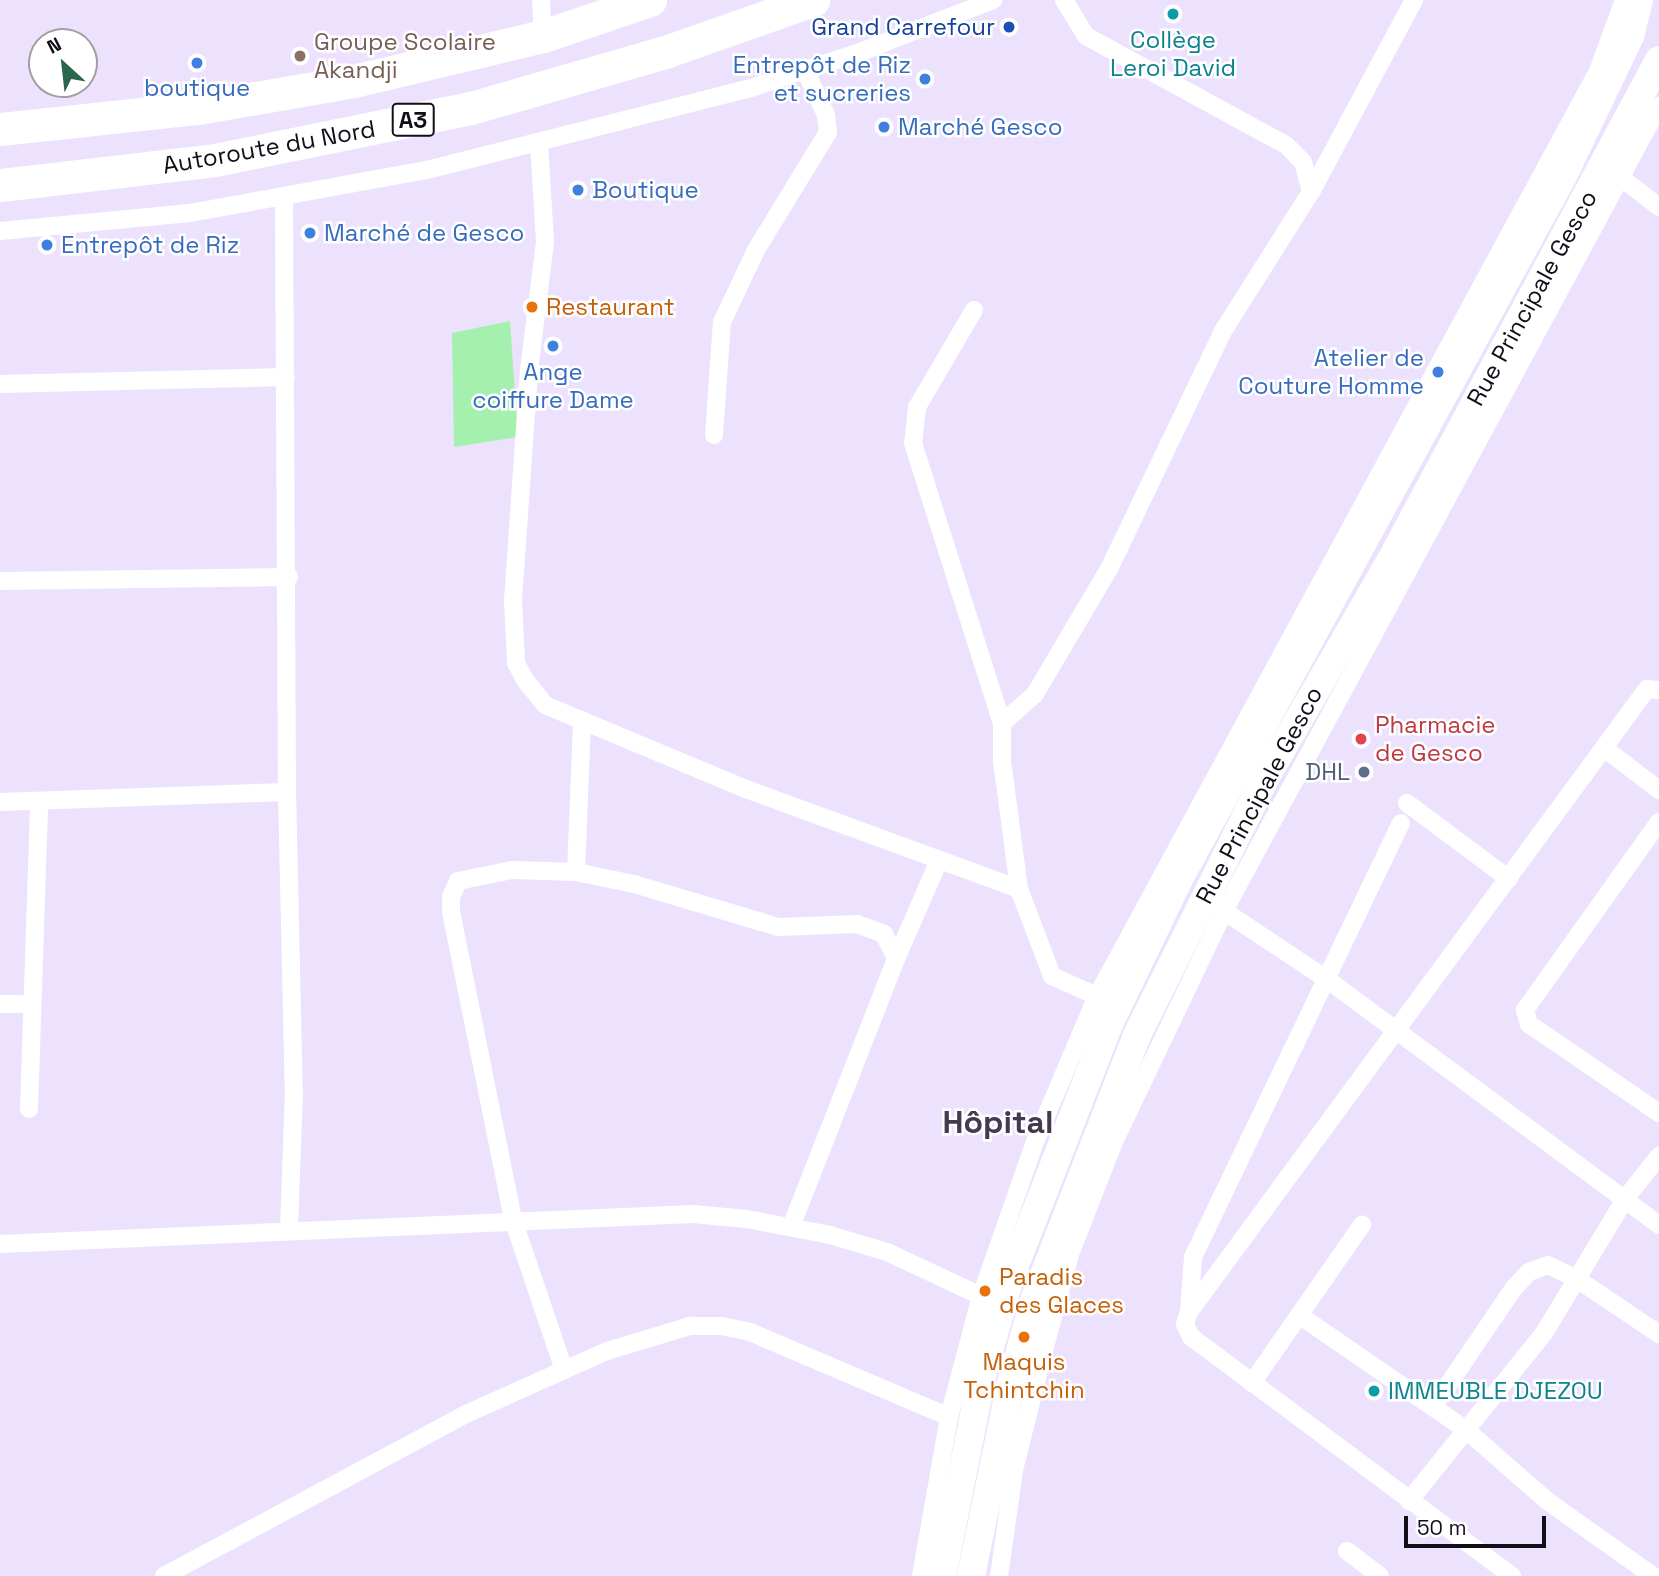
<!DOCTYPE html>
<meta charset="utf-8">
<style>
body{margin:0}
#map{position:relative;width:1659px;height:1576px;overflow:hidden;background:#ede2fe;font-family:"Space Grotesk",sans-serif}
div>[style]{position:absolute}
.green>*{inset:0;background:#a5f0af}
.street>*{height:18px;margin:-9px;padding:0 9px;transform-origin:9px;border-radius:9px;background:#fff}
.primary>*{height:28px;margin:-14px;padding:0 14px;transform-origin:14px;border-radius:14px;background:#fff}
.highway>*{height:33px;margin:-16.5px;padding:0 16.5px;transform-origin:16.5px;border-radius:16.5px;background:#fff}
.dots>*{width:19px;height:19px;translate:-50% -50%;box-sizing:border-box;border:4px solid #fff;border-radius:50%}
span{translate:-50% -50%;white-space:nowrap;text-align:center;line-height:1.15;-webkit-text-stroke:5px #fff;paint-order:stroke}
.shield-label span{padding:2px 5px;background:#fff;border:2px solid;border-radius:5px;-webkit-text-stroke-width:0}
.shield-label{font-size:23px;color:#120e18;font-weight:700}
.transit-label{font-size:24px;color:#164399}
.right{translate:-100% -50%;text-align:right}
.culture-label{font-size:24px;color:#0d838f}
.left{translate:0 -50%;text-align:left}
.education-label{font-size:24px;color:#785e54}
.shop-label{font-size:24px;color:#366cbe}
.street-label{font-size:24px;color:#120e18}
.food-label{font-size:24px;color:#c56008}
.health-label{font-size:24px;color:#be3a42}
.service-label{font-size:24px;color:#4e5e75}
.district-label{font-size:32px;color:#433a50;font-weight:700}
.north{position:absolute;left:28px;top:28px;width:70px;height:70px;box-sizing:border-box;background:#fff;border:2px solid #a09fa3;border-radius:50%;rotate:333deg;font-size:19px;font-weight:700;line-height:28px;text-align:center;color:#120e18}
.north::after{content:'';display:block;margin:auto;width:24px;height:32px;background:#2b654e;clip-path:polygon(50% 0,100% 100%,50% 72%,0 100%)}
.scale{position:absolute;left:1404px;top:1516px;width:142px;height:32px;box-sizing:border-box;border:4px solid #120e18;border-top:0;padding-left:9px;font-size:21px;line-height:24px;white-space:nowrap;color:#120e18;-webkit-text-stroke:5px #fff;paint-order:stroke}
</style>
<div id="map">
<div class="green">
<div style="clip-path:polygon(510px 321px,518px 437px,454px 447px,452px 333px)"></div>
</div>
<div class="street">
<div style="left:541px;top:0;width:36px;rotate:87deg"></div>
<div style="left:1064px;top:0;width:42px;rotate:58.6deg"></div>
<div style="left:1086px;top:36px;width:228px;rotate:28.6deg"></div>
<div style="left:1286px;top:145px;width:24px;rotate:45deg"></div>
<div style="left:1303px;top:162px;width:31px;rotate:75deg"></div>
<div style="left:539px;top:143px;width:99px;rotate:86.5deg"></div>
<div style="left:545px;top:242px;width:130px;rotate:97.1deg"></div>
<div style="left:529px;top:371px;width:231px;rotate:94deg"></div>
<div style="left:513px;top:601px;width:62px;rotate:87.2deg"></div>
<div style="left:516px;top:663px;width:19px;rotate:62deg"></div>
<div style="left:525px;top:680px;width:32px;rotate:51deg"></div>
<div style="left:545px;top:705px;width:218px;rotate:22.7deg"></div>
<div style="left:746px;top:789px;width:291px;rotate:20.1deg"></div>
<div style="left:1619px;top:176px;width:51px;rotate:37.8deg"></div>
<div style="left:284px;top:199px;width:593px;rotate:89.71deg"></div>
<div style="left:287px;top:792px;width:300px;rotate:88.7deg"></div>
<div style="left:294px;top:1092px;width:137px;rotate:92.1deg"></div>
<div style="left:0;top:231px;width:191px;rotate:-5.4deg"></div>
<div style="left:190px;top:213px;width:245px;rotate:-10.3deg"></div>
<div style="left:431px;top:169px;width:327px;rotate:-14.2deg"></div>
<div style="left:748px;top:89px;width:121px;rotate:-18.3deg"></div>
<div style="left:863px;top:51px;width:140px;rotate:-21.4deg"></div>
<div style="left:974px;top:310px;width:113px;rotate:120.4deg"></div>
<div style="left:917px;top:407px;width:36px;rotate:96deg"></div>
<div style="left:913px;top:443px;width:294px;rotate:72.4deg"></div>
<div style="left:1002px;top:723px;width:38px;rotate:90deg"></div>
<div style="left:1002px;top:761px;width:129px;rotate:82.4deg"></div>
<div style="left:1019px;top:889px;width:93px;rotate:69.2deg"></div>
<div style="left:1052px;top:976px;width:49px;rotate:24deg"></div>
<div style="left:0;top:384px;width:286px;rotate:-1.4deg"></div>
<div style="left:714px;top:435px;width:113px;rotate:-86deg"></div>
<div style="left:722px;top:322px;width:80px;rotate:-64.7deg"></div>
<div style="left:756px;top:250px;width:138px;rotate:-58.6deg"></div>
<div style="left:828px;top:132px;width:17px;rotate:-97deg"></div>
<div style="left:826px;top:115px;width:50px;rotate:-115deg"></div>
<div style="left:0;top:581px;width:289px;rotate:-0.8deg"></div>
<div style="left:1002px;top:723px;width:44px;rotate:-41.3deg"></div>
<div style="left:1035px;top:694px;width:145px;rotate:-59.4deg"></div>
<div style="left:1109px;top:569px;width:264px;rotate:-64.4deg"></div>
<div style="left:1223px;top:331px;width:165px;rotate:-57.7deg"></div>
<div style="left:1311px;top:192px;width:218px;rotate:-61.8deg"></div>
<div style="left:1604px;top:748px;width:69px;rotate:37.4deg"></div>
<div style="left:0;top:802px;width:287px;rotate:-2deg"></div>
<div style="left:1407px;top:803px;width:127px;rotate:36.7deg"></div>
<div style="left:1659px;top:822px;width:231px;rotate:125.5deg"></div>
<div style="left:1525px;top:1010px;width:15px;rotate:74deg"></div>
<div style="left:1529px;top:1024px;width:158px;rotate:34.4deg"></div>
<div style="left:576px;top:872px;width:152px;rotate:-87.7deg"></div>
<div style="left:1224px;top:911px;width:125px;rotate:33.6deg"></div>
<div style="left:1328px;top:980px;width:412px;rotate:36.5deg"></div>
<div style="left:896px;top:959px;width:105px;rotate:-66.4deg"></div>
<div style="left:0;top:1004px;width:31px"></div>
<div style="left:29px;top:1109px;width:308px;rotate:-88.1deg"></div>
<div style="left:0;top:1244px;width:694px;rotate:-2.48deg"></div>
<div style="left:693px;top:1214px;width:54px;rotate:5.3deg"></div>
<div style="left:747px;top:1219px;width:85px;rotate:10.9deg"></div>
<div style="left:830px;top:1235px;width:59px;rotate:16.6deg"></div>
<div style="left:887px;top:1252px;width:104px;rotate:25.1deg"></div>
<div style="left:1189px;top:1312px;width:55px;rotate:-85.8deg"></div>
<div style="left:1193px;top:1257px;width:481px;rotate:-64.4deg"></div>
<div style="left:1299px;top:1315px;width:201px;rotate:34.5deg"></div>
<div style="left:1465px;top:1429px;width:108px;rotate:41.2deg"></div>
<div style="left:1546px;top:1500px;width:131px;rotate:35.4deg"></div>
<div style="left:564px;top:1370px;width:159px;rotate:-108.7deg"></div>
<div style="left:513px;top:1219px;width:313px;rotate:-101.4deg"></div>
<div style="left:451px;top:912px;width:15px;rotate:-90deg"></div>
<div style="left:451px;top:897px;width:17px;rotate:-66deg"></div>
<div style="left:458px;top:881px;width:55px;rotate:-11.5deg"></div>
<div style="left:512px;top:870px;width:64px;rotate:1.8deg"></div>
<div style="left:576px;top:872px;width:59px;rotate:11.7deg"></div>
<div style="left:634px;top:884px;width:150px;rotate:16.6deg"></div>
<div style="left:778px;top:927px;width:79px;rotate:-2.2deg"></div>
<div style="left:857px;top:924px;width:29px;rotate:20deg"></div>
<div style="left:884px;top:934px;width:28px;rotate:64deg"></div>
<div style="left:896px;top:959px;width:288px;rotate:111.4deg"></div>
<div style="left:1252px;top:1383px;width:193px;rotate:-55.2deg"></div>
<div style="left:1433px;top:1407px;width:144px;rotate:-55.8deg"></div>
<div style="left:1514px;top:1288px;width:22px;rotate:-47deg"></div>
<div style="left:1529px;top:1272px;width:20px;rotate:-20deg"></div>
<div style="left:1548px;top:1265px;width:32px;rotate:26deg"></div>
<div style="left:1577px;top:1279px;width:99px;rotate:33.9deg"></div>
<div style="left:1409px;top:1501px;width:216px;rotate:-51.2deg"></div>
<div style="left:1544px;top:1333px;width:157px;rotate:-58.8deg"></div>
<div style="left:1625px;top:1199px;width:55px;rotate:-51.7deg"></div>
<div style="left:1347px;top:1551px;width:41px;rotate:37.1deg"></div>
<div style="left:164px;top:1576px;width:343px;rotate:-28.2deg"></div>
<div style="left:466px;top:1414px;width:154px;rotate:-24.1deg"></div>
<div style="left:607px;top:1351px;width:87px;rotate:-16.8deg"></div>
<div style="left:690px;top:1326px;width:32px"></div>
<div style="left:722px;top:1326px;width:29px;rotate:12deg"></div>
<div style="left:750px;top:1332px;width:216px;rotate:23.1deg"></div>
<div style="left:921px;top:1576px;width:161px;rotate:-80deg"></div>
<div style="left:949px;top:1417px;width:125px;rotate:-75.2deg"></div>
<div style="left:981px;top:1296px;width:163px;rotate:-70.7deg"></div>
<div style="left:1035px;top:1142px;width:159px;rotate:-67deg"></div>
<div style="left:1097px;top:996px;width:1052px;rotate:-61.56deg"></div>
<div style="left:1598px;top:71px;width:76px;rotate:-69.9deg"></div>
<div style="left:999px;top:1576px;width:107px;rotate:-81.9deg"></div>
<div style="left:1014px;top:1470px;width:115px;rotate:-76deg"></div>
<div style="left:1042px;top:1358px;width:108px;rotate:-74.9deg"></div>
<div style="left:1070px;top:1254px;width:118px;rotate:-68.6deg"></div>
<div style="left:1113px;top:1144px;width:258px;rotate:-64.5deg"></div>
<div style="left:1224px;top:911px;width:915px;rotate:-61.61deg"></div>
<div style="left:1512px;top:1576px;width:400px;rotate:-143.3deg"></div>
<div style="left:1191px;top:1337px;width:14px;rotate:-115deg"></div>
<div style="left:1185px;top:1324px;width:13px;rotate:-72deg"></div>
<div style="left:1189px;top:1312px;width:773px;rotate:-53.68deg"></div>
<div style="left:1647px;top:689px;width:12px;rotate:5deg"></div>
</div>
<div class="primary">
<div style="left:942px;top:1576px;width:209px;rotate:-78.7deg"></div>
<div style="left:983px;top:1371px;width:97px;rotate:-73.8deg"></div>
<div style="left:1010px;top:1278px;width:270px;rotate:-68.7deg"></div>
<div style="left:1108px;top:1026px;width:163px;rotate:-64.2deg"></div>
<div style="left:1179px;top:879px;width:801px;rotate:-61.36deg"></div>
<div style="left:1563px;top:176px;width:155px;rotate:-64.4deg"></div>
<div style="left:1630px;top:36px;width:37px;rotate:-76deg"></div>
<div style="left:971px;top:1576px;width:197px;rotate:-78.3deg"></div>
<div style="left:1011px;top:1383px;width:88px;rotate:-74.2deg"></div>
<div style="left:1035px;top:1298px;width:280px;rotate:-68.8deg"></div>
<div style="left:1136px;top:1037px;width:287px;rotate:-63.5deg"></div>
<div style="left:1264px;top:780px;width:256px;rotate:-60deg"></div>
<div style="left:1392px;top:558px;width:565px;rotate:-61.8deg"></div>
</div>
<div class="highway">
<div style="left:0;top:129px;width:199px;rotate:-6.1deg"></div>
<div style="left:198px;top:108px;width:158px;rotate:-9.8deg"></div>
<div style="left:354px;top:81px;width:194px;rotate:-13.4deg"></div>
<div style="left:543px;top:36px;width:113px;rotate:-18.6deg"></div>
<div style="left:0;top:185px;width:216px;rotate:-6.6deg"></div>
<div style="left:215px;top:160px;width:261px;rotate:-11.5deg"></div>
<div style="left:471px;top:108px;width:205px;rotate:-16.1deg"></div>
<div style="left:668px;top:51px;width:154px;rotate:-19.4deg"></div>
</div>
<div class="dots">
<div style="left:1173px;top:14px;background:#0f9aa8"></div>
<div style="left:1009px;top:27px;background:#1a4fb4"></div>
<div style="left:300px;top:56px;background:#8d6e63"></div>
<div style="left:197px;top:63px;background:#3f7fe0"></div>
<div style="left:925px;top:79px;background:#3f7fe0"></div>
<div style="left:884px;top:127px;background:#3f7fe0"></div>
<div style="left:578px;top:190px;background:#3f7fe0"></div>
<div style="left:310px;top:233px;background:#3f7fe0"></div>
<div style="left:47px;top:245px;background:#3f7fe0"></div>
<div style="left:532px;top:307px;background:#e8710a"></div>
<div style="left:553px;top:346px;background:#3f7fe0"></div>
<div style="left:1438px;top:372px;background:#3f7fe0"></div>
<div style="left:1361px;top:739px;background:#e0444e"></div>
<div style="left:1364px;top:772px;background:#5c6f8a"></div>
<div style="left:985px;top:1291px;background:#e8710a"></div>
<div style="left:1024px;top:1337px;background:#e8710a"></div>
<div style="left:1374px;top:1391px;background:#0f9aa8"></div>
</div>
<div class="shield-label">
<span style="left:413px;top:120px">A3</span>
</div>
<div class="transit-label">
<span class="right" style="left:995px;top:27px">Grand Carrefour</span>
</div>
<div class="culture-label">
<span style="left:1173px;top:54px">Collège<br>Leroi David</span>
<span class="left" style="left:1388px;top:1391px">IMMEUBLE DJEZOU</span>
</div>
<div class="education-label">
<span class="left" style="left:314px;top:56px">Groupe Scolaire<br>Akandji</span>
</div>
<div class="shop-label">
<span class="right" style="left:911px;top:79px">Entrepôt de Riz<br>et sucreries</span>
<span style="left:197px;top:88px">boutique</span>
<span class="left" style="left:898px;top:127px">Marché Gesco</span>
<span class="left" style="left:592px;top:190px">Boutique</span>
<span class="left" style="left:324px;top:233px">Marché de Gesco</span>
<span class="left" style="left:61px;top:245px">Entrepôt de Riz</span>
<span class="right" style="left:1424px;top:372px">Atelier de<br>Couture Homme</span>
<span style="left:553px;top:386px">Ange<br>coiffure Dame</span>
</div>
<div class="street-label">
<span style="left:269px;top:147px;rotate:-10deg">Autoroute du Nord</span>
<span style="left:1532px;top:298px;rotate:-61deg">Rue Principale Gesco</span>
<span style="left:1259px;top:795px;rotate:-62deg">Rue Principale Gesco</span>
</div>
<div class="food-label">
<span class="left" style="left:546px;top:307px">Restaurant</span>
<span class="left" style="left:999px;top:1291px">Paradis<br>des Glaces</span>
<span style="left:1024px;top:1376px">Maquis<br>Tchintchin</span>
</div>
<div class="health-label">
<span class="left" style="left:1375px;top:739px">Pharmacie<br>de Gesco</span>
</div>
<div class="service-label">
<span class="right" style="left:1350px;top:772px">DHL</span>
</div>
<div class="district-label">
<span style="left:998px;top:1122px">Hôpital</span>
</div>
<div class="north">N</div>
<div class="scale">50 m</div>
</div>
